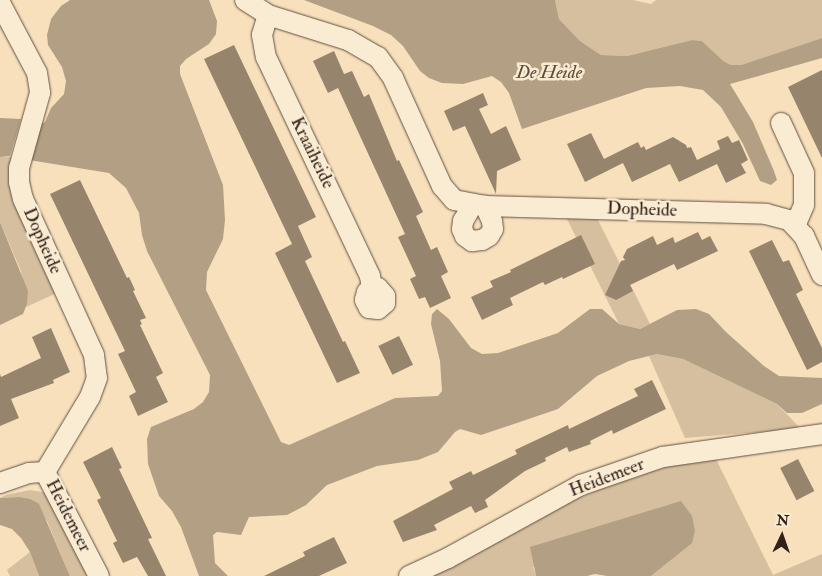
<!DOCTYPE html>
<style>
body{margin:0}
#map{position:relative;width:822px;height:576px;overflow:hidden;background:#f7e0bb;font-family:"IM FELL Double Pica",serif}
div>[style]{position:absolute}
.green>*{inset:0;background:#d5bf9f}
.water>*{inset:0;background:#b39f84}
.building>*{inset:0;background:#97846d;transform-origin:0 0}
.roads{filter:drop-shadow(0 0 1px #625042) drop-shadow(0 0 1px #625042)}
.minor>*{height:20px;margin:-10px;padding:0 10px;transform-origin:10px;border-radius:10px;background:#faebd3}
span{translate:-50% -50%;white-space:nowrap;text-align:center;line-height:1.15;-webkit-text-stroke:5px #faebd3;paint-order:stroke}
.street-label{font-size:18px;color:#302019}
.water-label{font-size:19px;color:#5e4c3e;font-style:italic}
.north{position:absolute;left:757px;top:511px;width:50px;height:50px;-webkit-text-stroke:4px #faebd3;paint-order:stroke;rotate:3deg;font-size:14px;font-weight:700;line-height:20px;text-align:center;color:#302019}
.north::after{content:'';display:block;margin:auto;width:18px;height:22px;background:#302019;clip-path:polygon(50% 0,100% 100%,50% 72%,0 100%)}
</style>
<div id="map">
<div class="green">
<div style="clip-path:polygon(555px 0,633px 0,651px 4px,656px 0,822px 0,822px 38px,741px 65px,731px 65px,722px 61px,702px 41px,692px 40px,627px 56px,601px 55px,580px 41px,559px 19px)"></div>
<div style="clip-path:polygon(0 157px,11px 157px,10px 182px,59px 292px,26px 307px,27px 304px,21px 271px,0 222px)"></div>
<div style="clip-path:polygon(563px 211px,594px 212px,650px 324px,640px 329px,619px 324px)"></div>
<div style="clip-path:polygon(657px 354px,683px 359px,777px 404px,801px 429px,685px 438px,649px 356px)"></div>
<div style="clip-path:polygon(714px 455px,773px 575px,822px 554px,822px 576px,651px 576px,668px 562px,533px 567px,536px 576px,428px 576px,579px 494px,625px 477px)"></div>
<div style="clip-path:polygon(30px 490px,48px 493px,90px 576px,70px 576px,47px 521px,19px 497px,0 498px,6px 495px)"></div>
<div style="clip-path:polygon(30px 552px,39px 576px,10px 576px,7px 570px)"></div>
</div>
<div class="water">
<div style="clip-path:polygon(70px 0,209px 0,217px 21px,216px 34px,209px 44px,186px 59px,180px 66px,180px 74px,223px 185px,225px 220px,223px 239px,207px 272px,206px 290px,281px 442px,289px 445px,395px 398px,438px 396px,442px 391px,440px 361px,431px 324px,432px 314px,437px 309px,449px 319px,471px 348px,482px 354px,498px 353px,558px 333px,590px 309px,602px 309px,619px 324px,640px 329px,677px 310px,696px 309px,709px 314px,726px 332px,764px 366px,779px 376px,822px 378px,822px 404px,802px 413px,787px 413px,777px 404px,683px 359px,657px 354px,629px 361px,597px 376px,558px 409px,481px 435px,460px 429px,455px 432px,438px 452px,418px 460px,377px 466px,327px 485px,306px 505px,287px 515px,249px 517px,241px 535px,217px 532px,213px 535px,215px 563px,228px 576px,199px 576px,181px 527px,172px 511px,159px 496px,148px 464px,147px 439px,151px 427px,194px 409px,203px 402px,209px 392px,210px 375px,147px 251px,142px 235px,139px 213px,126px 188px,109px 173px,29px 160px,36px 122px,43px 123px,45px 122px,51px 108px,64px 94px,66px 81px,62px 67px,48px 45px,47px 35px,51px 19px,61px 6px)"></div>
<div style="clip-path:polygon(304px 0,555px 0,559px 19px,580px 41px,601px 55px,627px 56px,692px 40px,702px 41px,723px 61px,731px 65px,741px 65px,822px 38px,822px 58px,730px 84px,753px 122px,774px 171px,777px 180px,771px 185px,760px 181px,743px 144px,721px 107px,703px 90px,680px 86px,646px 88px,522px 129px,509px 93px,501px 82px,492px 76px,463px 84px,442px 83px,429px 78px,420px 71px,403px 46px,391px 35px,373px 26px)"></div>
<div style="clip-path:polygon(0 118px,21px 119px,10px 156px,0 157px)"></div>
<div style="clip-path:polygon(0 222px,28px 291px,27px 304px,23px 314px,0 325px)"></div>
<div style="clip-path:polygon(19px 497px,30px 499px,39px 504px,70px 576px,39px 576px,30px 552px,21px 538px,12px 529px,0 525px,0 498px)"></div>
<div style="clip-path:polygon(681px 501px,692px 516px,695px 531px,692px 543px,651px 576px,607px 576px,595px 574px,587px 576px,536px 576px,530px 547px)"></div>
</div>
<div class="building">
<div style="clip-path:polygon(234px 45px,316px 217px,298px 226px,312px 257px,305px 261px,343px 342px,345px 341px,360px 373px,337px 383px,275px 253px,292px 244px,204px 59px)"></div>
<div style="clip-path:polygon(334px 51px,344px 74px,352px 71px,364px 97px,369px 94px,397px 161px,399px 160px,423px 212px,416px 216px,431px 250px,437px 247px,448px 272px,441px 276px,451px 298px,430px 308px,425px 297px,419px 299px,410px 279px,416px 276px,398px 237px,405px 234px,338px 88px,328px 93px,313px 61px)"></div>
<div style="clip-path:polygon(822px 70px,822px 158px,788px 87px)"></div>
<div style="clip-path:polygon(483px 93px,488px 105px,479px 109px,491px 134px,506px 126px,521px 160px,497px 171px,496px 194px,465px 126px,453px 131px,444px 111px)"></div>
<div style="clip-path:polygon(591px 133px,604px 159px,638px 142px,641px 148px,644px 146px,646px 150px,673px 137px,686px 145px,687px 148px,691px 147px,697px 160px,720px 149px,717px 141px,728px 136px,732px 143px,739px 140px,748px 160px,741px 164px,746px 173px,726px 183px,717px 164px,679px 182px,670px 164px,632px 182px,623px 163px,585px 182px,567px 144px)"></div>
<div style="clip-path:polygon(80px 180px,127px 278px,129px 277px,135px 290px,133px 291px,146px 318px,140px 320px,142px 324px,140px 325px,163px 373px,156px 377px,168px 402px,138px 416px,129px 396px,136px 392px,118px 354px,125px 351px,50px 194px)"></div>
<div style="clip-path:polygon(698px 232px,702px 240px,710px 236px,718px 251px,677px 270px,674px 264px,630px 285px,633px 291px,616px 300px,605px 295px,621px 261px,625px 260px,623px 257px,627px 249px,653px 236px,657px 245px,673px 237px,675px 243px)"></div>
<div style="clip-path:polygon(581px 235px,595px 264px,563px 279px,562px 277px,545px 285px,543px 282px,510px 298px,513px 305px,482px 320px,471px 297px,493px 287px,490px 281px,511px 272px,510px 270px)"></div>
<div style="clip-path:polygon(772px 240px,783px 262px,789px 260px,803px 290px,796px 294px,822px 348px,822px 362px,807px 370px,749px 251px)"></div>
<div style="clip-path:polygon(51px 328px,70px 372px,53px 380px,54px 383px,11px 399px,19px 418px,0 426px,0 374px,1px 377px,41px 358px,32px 337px)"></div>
<div style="left:399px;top:336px;width:32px;height:23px;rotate:64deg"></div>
<div style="clip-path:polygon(652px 380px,666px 409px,613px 434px,612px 430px,590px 441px,591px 444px,569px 452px,567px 447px,545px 458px,546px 461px,525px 471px,485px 500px,488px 507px,475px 513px,471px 506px,434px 525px,437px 530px,403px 542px,393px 521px,453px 489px,449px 482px,471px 471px,473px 475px,517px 454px,515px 450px,568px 425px,569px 429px,638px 396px,634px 389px)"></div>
<div style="clip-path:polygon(112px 447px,122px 468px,119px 469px,152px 538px,148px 539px,166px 576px,148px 576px,137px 557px,123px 563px,113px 543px,117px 541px,97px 500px,101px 498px,83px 462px)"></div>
<div style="left:798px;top:459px;width:36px;height:20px;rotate:63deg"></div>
<div style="clip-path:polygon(334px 537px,347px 563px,319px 576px,264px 576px,305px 556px,303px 552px)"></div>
</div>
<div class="roads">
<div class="minor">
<div style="left:245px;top:0;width:27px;rotate:33deg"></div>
<div style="left:268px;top:15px;width:84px;rotate:17.4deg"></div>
<div style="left:348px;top:40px;width:34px;rotate:30deg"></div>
<div style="left:378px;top:57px;width:26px;rotate:54deg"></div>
<div style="left:393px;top:78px;width:119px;rotate:65.6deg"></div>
<div style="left:442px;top:186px;width:18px;rotate:49deg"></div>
<div style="left:454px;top:200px;width:32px;rotate:11deg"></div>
<div style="left:485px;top:206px;width:281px;rotate:1.6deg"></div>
<div style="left:766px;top:214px;width:24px;rotate:15deg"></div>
<div style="left:789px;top:220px;width:22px;rotate:47deg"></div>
<div style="left:804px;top:236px;width:43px;rotate:65.2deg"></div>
<div style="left:0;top:3px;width:79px;rotate:62.1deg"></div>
<div style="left:37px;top:73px;width:20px;rotate:81deg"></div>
<div style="left:40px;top:93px;width:78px;rotate:105.6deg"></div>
<div style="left:19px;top:168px;width:14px;rotate:90deg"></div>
<div style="left:19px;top:182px;width:17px;rotate:77deg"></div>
<div style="left:23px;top:199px;width:171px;rotate:65.5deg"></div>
<div style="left:94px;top:355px;width:23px;rotate:83deg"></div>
<div style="left:97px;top:378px;width:20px;rotate:110deg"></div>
<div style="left:90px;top:397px;width:87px;rotate:121deg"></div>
<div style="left:268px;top:15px;width:21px;rotate:107deg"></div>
<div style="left:262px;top:35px;width:22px;rotate:80deg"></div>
<div style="left:266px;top:57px;width:242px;rotate:64.6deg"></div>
<div style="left:370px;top:276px;width:12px;rotate:81deg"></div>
<div style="left:372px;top:288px;width:6px"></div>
<div style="left:378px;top:288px;width:11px;rotate:49deg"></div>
<div style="left:385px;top:296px;width:7px;rotate:90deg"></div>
<div style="left:385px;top:303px;width:9px;rotate:139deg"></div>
<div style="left:378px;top:309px;width:9px;rotate:-174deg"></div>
<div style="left:369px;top:308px;width:9px;rotate:-117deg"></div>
<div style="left:365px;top:300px;width:8px;rotate:-76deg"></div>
<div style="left:367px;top:292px;width:6px;rotate:-39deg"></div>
<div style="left:781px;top:123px;width:55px;rotate:65.3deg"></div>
<div style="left:804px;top:173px;width:32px;rotate:90deg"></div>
<div style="left:804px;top:205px;width:23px;rotate:113deg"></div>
<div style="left:473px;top:204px;width:20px;rotate:120deg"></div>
<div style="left:463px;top:221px;width:8px;rotate:97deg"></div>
<div style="left:462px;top:229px;width:8px;rotate:67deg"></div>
<div style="left:465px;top:236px;width:9px;rotate:36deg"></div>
<div style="left:472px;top:241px;width:10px;rotate:-6deg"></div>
<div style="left:482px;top:240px;width:8px;rotate:-30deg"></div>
<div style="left:489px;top:236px;width:8px;rotate:-60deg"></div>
<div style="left:493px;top:229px;width:8px;rotate:-97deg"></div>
<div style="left:492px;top:221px;width:17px;rotate:-115deg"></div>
<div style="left:0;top:483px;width:31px;rotate:-19deg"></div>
<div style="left:29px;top:473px;width:16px;rotate:-4deg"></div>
<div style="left:45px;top:472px;width:117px;rotate:62.6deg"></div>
<div style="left:409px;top:576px;width:43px;rotate:-24.8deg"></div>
<div style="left:448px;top:558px;width:152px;rotate:-28.8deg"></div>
<div style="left:581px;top:485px;width:87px;rotate:-18.9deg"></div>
<div style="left:663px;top:457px;width:161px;rotate:-8.2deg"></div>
</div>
</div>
<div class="street-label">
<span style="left:312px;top:153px;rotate:64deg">Kraaiheide</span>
<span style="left:642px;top:210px;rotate:2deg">Dopheide</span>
<span style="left:42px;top:241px;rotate:66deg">Dopheide</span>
<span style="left:607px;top:478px;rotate:-21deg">Heidemeer</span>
<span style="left:68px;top:516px;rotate:63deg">Heidemeer</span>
</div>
<div class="water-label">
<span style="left:549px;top:73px">De Heide</span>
</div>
<div class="north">N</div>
</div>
